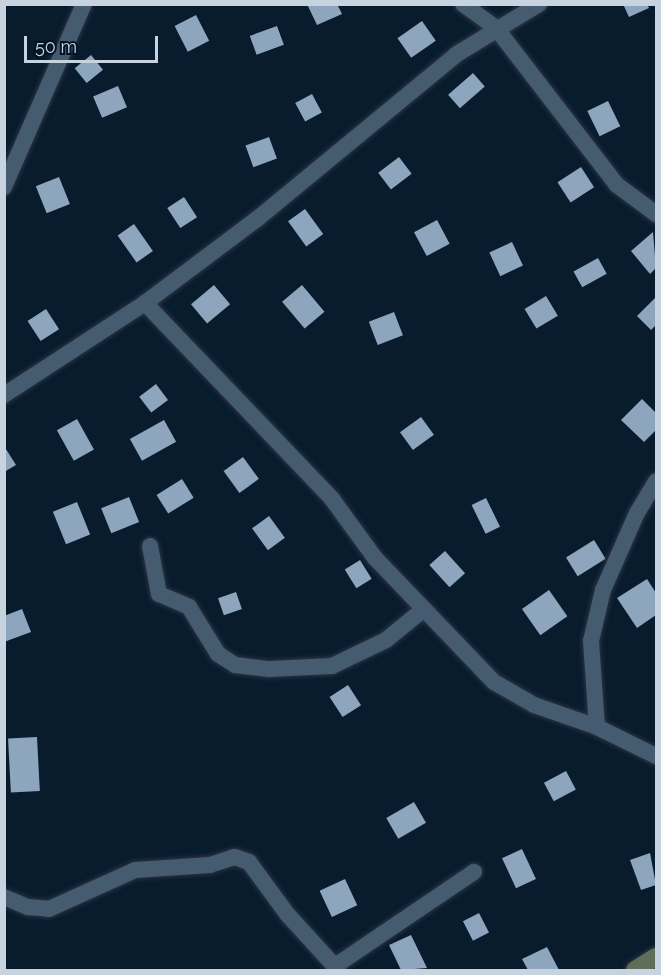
<!DOCTYPE html>
<style>
body{margin:0}
#map{position:relative;width:661px;height:975px;overflow:hidden;background:#081c2e;font-family:Raleway,sans-serif}
div>[style]{position:absolute}
.building>*{inset:0;background:#8da6bd;transform-origin:0 0}
.roads{filter:drop-shadow(0 0 2px #2c3341) drop-shadow(0 0 2px #2c3341)}
.street>*{height:16px;margin:-8px;padding:0 8px;transform-origin:8px;border-radius:8px;background:#455b70}
.secondary>*{height:18px;margin:-9px;padding:0 9px;transform-origin:9px;border-radius:9px;background:#5e6e58}
span{translate:-50% -50%;white-space:nowrap;text-align:center;line-height:1.15;-webkit-text-stroke:6px #011324;paint-order:stroke}
.frame{position:absolute;inset:0;border:6px solid #c7d3df;pointer-events:none}
.scale{position:absolute;left:24px;top:36px;width:134px;height:27px;box-sizing:border-box;border:3px solid #c7d3df;border-top:0;padding-left:8px;font-size:18px;line-height:21px;white-space:nowrap;color:#c7d3df;-webkit-text-stroke:4px #011324;paint-order:stroke}
</style>
<div id="map">
<div class="building">
<div style="clip-path:polygon(307px 4px,337px 4px,342px 14px,317px 25px)"></div>
<div style="clip-path:polygon(623px 4px,647px 4px,649px 8px,629px 17px)"></div>
<div style="left:196px;top:15px;width:29px;height:24px;rotate:63deg"></div>
<div style="left:422px;top:21px;width:24px;height:30px;rotate:55deg"></div>
<div style="left:277px;top:26px;width:20px;height:29px;rotate:70deg"></div>
<div style="left:91px;top:55px;width:19px;height:21px;rotate:51deg"></div>
<div style="left:473px;top:73px;width:18px;height:33px;rotate:49deg"></div>
<div style="left:118px;top:86px;width:23px;height:27px;rotate:67deg"></div>
<div style="left:312px;top:94px;width:21px;height:19px;rotate:62deg"></div>
<div style="left:608px;top:101px;width:28px;height:23px;rotate:64deg"></div>
<div style="left:269px;top:137px;width:23px;height:25px;rotate:70deg"></div>
<div style="left:399px;top:157px;width:21px;height:26px;rotate:53deg"></div>
<div style="left:581px;top:167px;width:24px;height:28px;rotate:57deg"></div>
<div style="left:59px;top:177px;width:29px;height:25px;rotate:68deg"></div>
<div style="left:184px;top:197px;width:24px;height:20px;rotate:57deg"></div>
<div style="left:305px;top:209px;width:31px;height:21px;rotate:54deg"></div>
<div style="left:437px;top:220px;width:27px;height:26px;rotate:62deg"></div>
<div style="left:134px;top:224px;width:33px;height:20px;rotate:55deg"></div>
<div style="clip-path:polygon(653px 232px,656px 268px,650px 274px,631px 251px)"></div>
<div style="left:512px;top:242px;width:26px;height:25px;rotate:65deg"></div>
<div style="left:598px;top:258px;width:18px;height:28px;rotate:61deg"></div>
<div style="left:214px;top:285px;width:25px;height:30px;rotate:50deg"></div>
<div style="left:302px;top:285px;width:35px;height:26px;rotate:50deg"></div>
<div style="left:546px;top:296px;width:23px;height:25px;rotate:59deg"></div>
<div style="clip-path:polygon(656px 297px,656px 325px,651px 330px,637px 316px)"></div>
<div style="left:46px;top:309px;width:24px;height:22px;rotate:57deg"></div>
<div style="left:394px;top:312px;width:25px;height:27px;rotate:69deg"></div>
<div style="left:156px;top:384px;width:20px;height:21px;rotate:53deg"></div>
<div style="clip-path:polygon(642px 399px,656px 413px,656px 430px,644px 442px,621px 420px)"></div>
<div style="left:421px;top:417px;width:22px;height:26px;rotate:54deg"></div>
<div style="left:77px;top:419px;width:35px;height:23px;rotate:61deg"></div>
<div style="left:164px;top:420px;width:25px;height:39px;rotate:61deg"></div>
<div style="clip-path:polygon(4px 446px,16px 465px,4px 472px)"></div>
<div style="left:243px;top:457px;width:27px;height:24px;rotate:54deg"></div>
<div style="left:182px;top:479px;width:22px;height:30px;rotate:58deg"></div>
<div style="left:129px;top:497px;width:27px;height:30px;rotate:68deg"></div>
<div style="left:486px;top:498px;width:32px;height:16px;rotate:64deg"></div>
<div style="left:77px;top:502px;width:35px;height:26px;rotate:68deg"></div>
<div style="left:269px;top:516px;width:27px;height:21px;rotate:54deg"></div>
<div style="left:594px;top:540px;width:22px;height:33px;rotate:58deg"></div>
<div style="left:445px;top:551px;width:30px;height:21px;rotate:48deg"></div>
<div style="left:360px;top:560px;width:22px;height:18px;rotate:58deg"></div>
<div style="clip-path:polygon(647px 579px,656px 593px,656px 615px,637px 628px,617px 598px)"></div>
<div style="left:549px;top:590px;width:32px;height:33px;rotate:55deg"></div>
<div style="left:236px;top:592px;width:18px;height:19px;rotate:71deg"></div>
<div style="clip-path:polygon(22px 609px,31px 632px,4px 642px,4px 616px)"></div>
<div style="left:348px;top:685px;width:24px;height:22px;rotate:57deg"></div>
<div style="left:37px;top:737px;width:54px;height:29px;rotate:87deg"></div>
<div style="left:566px;top:771px;width:21px;height:25px;rotate:62deg"></div>
<div style="left:414px;top:802px;width:24px;height:32px;rotate:60deg"></div>
<div style="left:522px;top:849px;width:33px;height:22px;rotate:65deg"></div>
<div style="clip-path:polygon(650px 853px,656px 885px,641px 890px,630px 860px)"></div>
<div style="left:345px;top:879px;width:29px;height:28px;rotate:65deg"></div>
<div style="left:479px;top:913px;width:22px;height:18px;rotate:63deg"></div>
<div style="clip-path:polygon(411px 935px,427px 968px,401px 970px,389px 945px)"></div>
<div style="clip-path:polygon(547px 947px,559px 970px,528px 970px,522px 959px)"></div>
</div>
<div class="roads">
<div class="street">
<div style="left:463px;top:4px;width:41px;rotate:36deg"></div>
<div style="left:496px;top:28px;width:198px;rotate:52.4deg"></div>
<div style="left:617px;top:185px;width:49px;rotate:36.6deg"></div>
<div style="left:4px;top:187px;width:200px;rotate:-66.4deg"></div>
<div style="left:145px;top:303px;width:140px;rotate:-36.9deg"></div>
<div style="left:257px;top:219px;width:259px;rotate:-39.5deg"></div>
<div style="left:457px;top:54px;width:96px;rotate:-31.4deg"></div>
<div style="left:4px;top:395px;width:168px;rotate:-33.1deg"></div>
<div style="left:145px;top:303px;width:271px;rotate:46.3deg"></div>
<div style="left:332px;top:499px;width:73px;rotate:53.9deg"></div>
<div style="left:375px;top:558px;width:172px;rotate:46.2deg"></div>
<div style="left:494px;top:682px;width:46px;rotate:29.9deg"></div>
<div style="left:534px;top:705px;width:67px;rotate:19.2deg"></div>
<div style="left:597px;top:727px;width:66px;rotate:26.2deg"></div>
<div style="left:150px;top:546px;width:49px;rotate:79.4deg"></div>
<div style="left:159px;top:594px;width:33px;rotate:23deg"></div>
<div style="left:189px;top:607px;width:55px;rotate:58.3deg"></div>
<div style="left:218px;top:654px;width:20px;rotate:33deg"></div>
<div style="left:235px;top:665px;width:34px;rotate:7deg"></div>
<div style="left:269px;top:669px;width:63px;rotate:-2.7deg"></div>
<div style="left:332px;top:666px;width:60px;rotate:-25.7deg"></div>
<div style="left:386px;top:640px;width:49px;rotate:-39.2deg"></div>
<div style="left:597px;top:727px;width:86px;rotate:-94deg"></div>
<div style="left:591px;top:641px;width:52px;rotate:-76.8deg"></div>
<div style="left:603px;top:590px;width:84px;rotate:-66.2deg"></div>
<div style="left:637px;top:513px;width:37px;rotate:-59deg"></div>
<div style="left:4px;top:897px;width:26px;rotate:23deg"></div>
<div style="left:28px;top:907px;width:21px;rotate:5deg"></div>
<div style="left:49px;top:909px;width:94px;rotate:-24.4deg"></div>
<div style="left:135px;top:870px;width:75px;rotate:-3.8deg"></div>
<div style="left:210px;top:865px;width:26px;rotate:-18deg"></div>
<div style="left:235px;top:857px;width:15px;rotate:20deg"></div>
<div style="left:249px;top:862px;width:66px;rotate:53.7deg"></div>
<div style="left:288px;top:915px;width:74px;rotate:47.7deg"></div>
<div style="left:335px;top:966px;width:168px;rotate:-34.1deg"></div>
</div>
<div class="secondary">
<div style="left:635px;top:970px;width:25px;rotate:-32deg"></div>
</div>
</div>
<div class="frame"></div>
<div class="scale">50 m</div>
</div>
